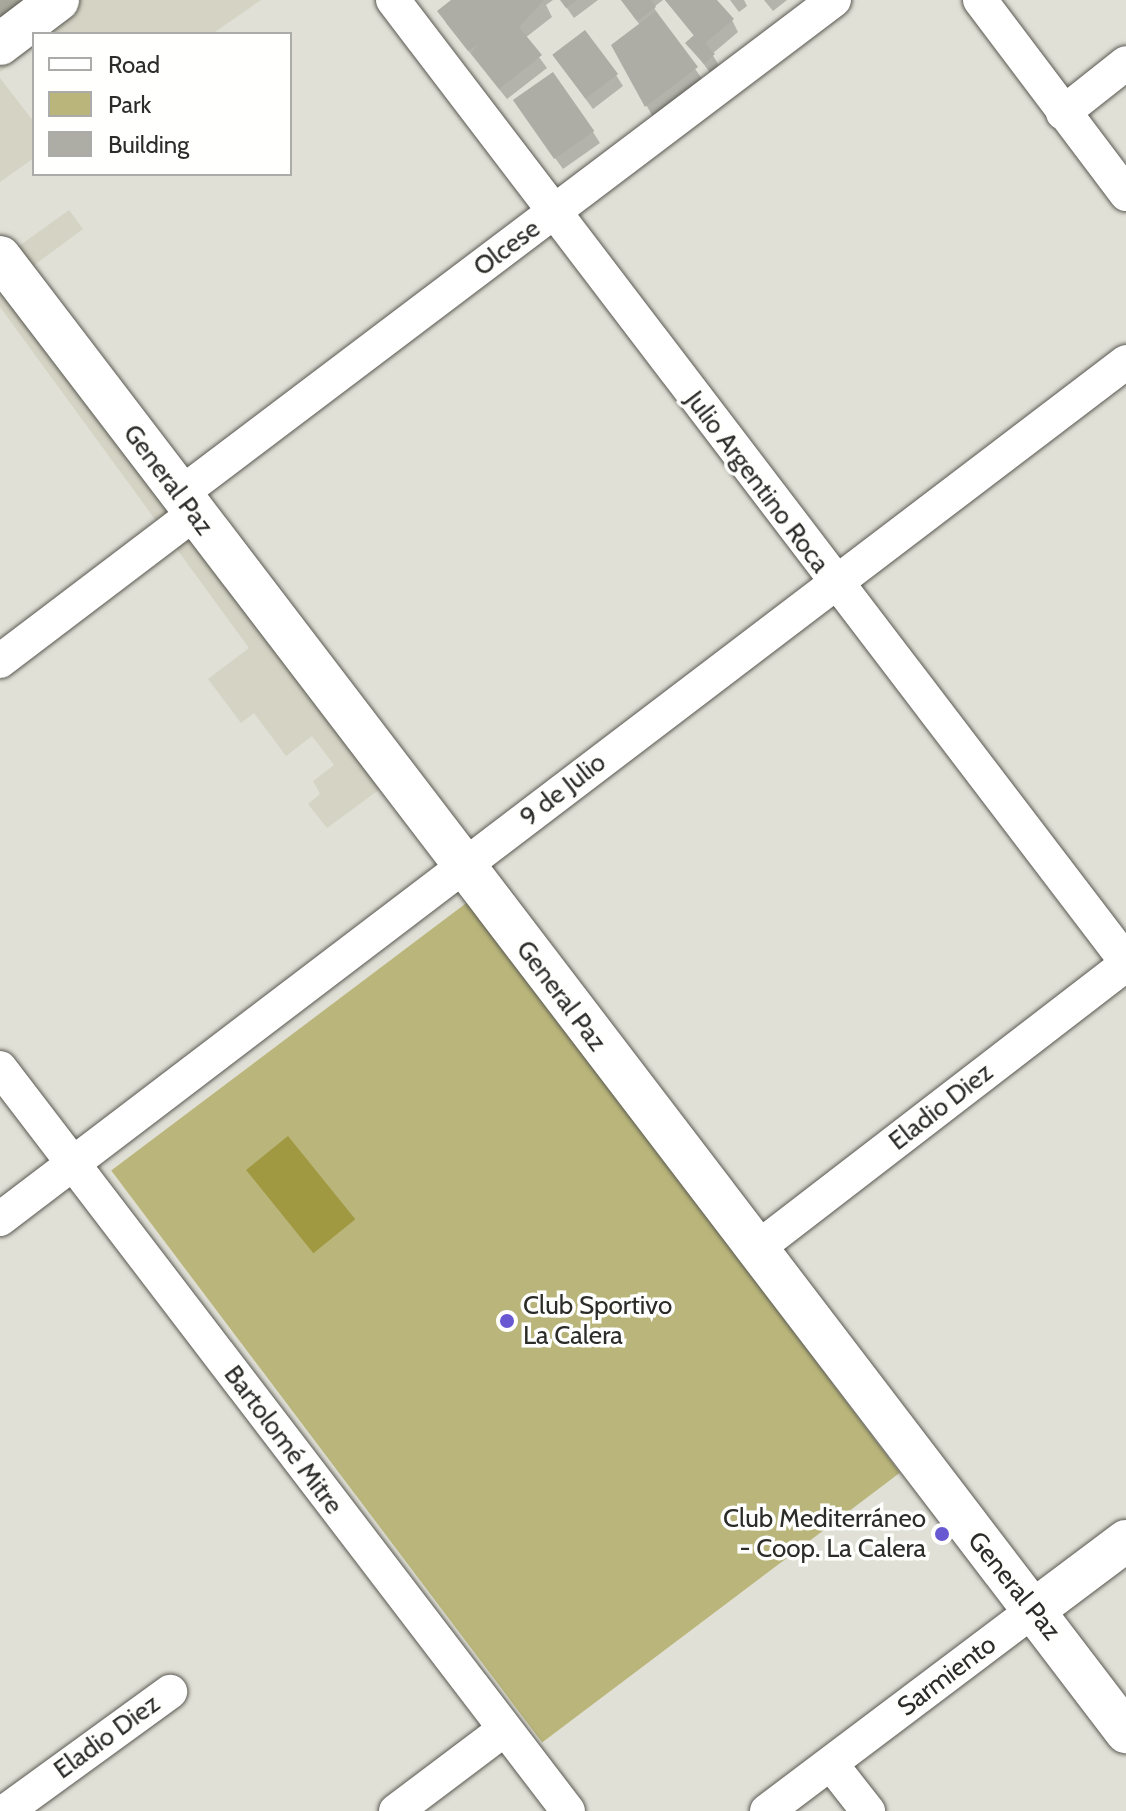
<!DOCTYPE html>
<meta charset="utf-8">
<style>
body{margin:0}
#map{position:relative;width:1126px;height:1811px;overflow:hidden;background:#e0e0d7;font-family:Cabin,sans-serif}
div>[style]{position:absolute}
.built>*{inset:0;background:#d4d3c4}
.green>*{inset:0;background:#bab67b;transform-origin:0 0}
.water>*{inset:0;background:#a09941;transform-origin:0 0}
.shadow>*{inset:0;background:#0003}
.building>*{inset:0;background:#adada5;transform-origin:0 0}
.roads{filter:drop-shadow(0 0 2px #595851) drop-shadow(0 0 2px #595851)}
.minor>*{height:34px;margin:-17px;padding:0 17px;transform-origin:17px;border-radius:17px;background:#fff}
.tertiary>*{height:42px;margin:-21px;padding:0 21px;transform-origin:21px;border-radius:21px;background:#fff}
.dots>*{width:22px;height:22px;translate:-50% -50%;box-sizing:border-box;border:4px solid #fffffe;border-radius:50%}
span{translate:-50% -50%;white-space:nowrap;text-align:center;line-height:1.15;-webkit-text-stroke:7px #fffffe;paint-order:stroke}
.street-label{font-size:26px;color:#2c2c29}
.poi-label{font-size:26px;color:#2c2c29}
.left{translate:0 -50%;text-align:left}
.right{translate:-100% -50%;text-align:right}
.legend{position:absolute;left:32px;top:32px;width:260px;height:144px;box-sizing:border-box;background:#fffffe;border:2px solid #ababa9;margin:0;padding:10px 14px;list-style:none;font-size:24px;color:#2c2c29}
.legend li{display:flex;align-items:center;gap:16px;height:40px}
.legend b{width:40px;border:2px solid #ababa9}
</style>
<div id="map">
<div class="built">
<div style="clip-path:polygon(0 0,261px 0,212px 34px,34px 34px,34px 47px,0 72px)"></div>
<div style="clip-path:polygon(0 78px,34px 122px,34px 158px,0 182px)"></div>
<div style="clip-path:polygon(69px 210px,83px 229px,29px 269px,410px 767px,327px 828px,308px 804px,320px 794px,313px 781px,334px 765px,312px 736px,286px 756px,254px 713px,241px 723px,208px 679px,249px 648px,0 307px,0 236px,12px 251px)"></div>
</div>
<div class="green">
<div style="left:469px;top:901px;width:716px;height:448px;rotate:53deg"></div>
</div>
<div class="water">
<div style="left:288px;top:1136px;width:107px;height:54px;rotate:51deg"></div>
</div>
<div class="shadow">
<div style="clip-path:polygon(0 0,30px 0,0 23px)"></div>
<div style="clip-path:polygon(455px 0,553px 0,546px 5px,552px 17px,525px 38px,547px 68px,507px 99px,446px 23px)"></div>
<div style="clip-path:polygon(561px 0,598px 0,574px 18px)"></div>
<div style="clip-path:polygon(621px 0,663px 0,654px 7px,660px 20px,703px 80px,653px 117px,613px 46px,640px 25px)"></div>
<div style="clip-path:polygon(665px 0,710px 0,732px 20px,738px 32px,712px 54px,720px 67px,711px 74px,688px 43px,695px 37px)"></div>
<div style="clip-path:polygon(730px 0,744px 0,747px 6px,739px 12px)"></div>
<div style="clip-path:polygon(764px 0,787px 0,773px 11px)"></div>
<div style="clip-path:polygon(554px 56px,616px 75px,623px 86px,593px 109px)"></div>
<div style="clip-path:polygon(522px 112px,593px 132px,600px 143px,563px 169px)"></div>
</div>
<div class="building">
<div style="clip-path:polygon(451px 0,544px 0,519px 27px,542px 55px,499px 89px,471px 53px,479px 44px,468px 51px,437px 11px)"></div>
<div style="clip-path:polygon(560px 0,577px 0,566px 8px)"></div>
<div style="clip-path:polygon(621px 0,651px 0,656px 7px,637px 21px)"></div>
<div style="clip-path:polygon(665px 0,717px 0,734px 19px,705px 43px,715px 54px,704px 64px,685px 43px,694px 35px)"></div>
<div style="clip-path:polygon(656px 11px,698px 67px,645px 107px,611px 45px)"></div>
<div style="left:585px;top:30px;width:55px;height:41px;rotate:53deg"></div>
<div style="left:553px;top:72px;width:72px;height:49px;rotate:55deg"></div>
</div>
<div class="roads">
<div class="minor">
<div style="left:393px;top:0;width:1209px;rotate:52.67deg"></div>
<div style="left:980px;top:0;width:243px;rotate:53deg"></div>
<div style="left:1063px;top:113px;width:80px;rotate:-38.4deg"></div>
<div style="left:179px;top:495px;width:821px;rotate:-37.08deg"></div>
<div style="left:0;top:661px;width:243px;rotate:-37.2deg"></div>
<div style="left:0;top:1068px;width:935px;rotate:52.6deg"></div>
<div style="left:0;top:1219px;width:1415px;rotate:-37.27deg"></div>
<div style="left:755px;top:1250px;width:468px;rotate:-37.6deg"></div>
<div style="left:831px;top:1764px;width:60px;rotate:51.8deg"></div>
<div style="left:6px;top:1811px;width:203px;rotate:-36deg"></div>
<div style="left:396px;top:1811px;width:136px;rotate:-37deg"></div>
<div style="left:767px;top:1811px;width:334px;rotate:-37deg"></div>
</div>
<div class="tertiary">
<div style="left:0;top:44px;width:73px;rotate:-37.2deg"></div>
<div style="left:0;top:257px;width:1856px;rotate:52.64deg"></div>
<div style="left:1034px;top:1610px;width:115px;rotate:-36.9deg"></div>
</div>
</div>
<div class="dots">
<div style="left:507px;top:1321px;background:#6858d1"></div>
<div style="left:942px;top:1534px;background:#6858d1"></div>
</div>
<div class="street-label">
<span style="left:507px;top:248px;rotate:-37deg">Olcese</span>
<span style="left:168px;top:480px;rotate:53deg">General Paz</span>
<span style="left:757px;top:482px;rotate:53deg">Julio Argentino Roca</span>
<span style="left:563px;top:790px;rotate:-38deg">9 de Julio</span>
<span style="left:561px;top:996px;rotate:53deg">General Paz</span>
<span style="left:941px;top:1107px;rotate:-38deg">Eladio Diez</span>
<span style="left:283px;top:1440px;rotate:53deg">Bartolomé Mitre</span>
<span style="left:1014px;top:1586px;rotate:51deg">General Paz</span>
<span style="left:947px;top:1676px;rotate:-37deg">Sarmiento</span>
<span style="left:107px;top:1737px;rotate:-36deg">Eladio Diez</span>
</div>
<div class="poi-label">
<span class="left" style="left:523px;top:1321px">Club Sportivo<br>La Calera</span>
<span class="right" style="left:926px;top:1534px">Club Mediterráneo<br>- Coop. La Calera</span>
</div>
<ul class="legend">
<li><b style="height:10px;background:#fff"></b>Road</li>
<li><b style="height:22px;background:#bab67b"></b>Park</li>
<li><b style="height:22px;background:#adada5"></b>Building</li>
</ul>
</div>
